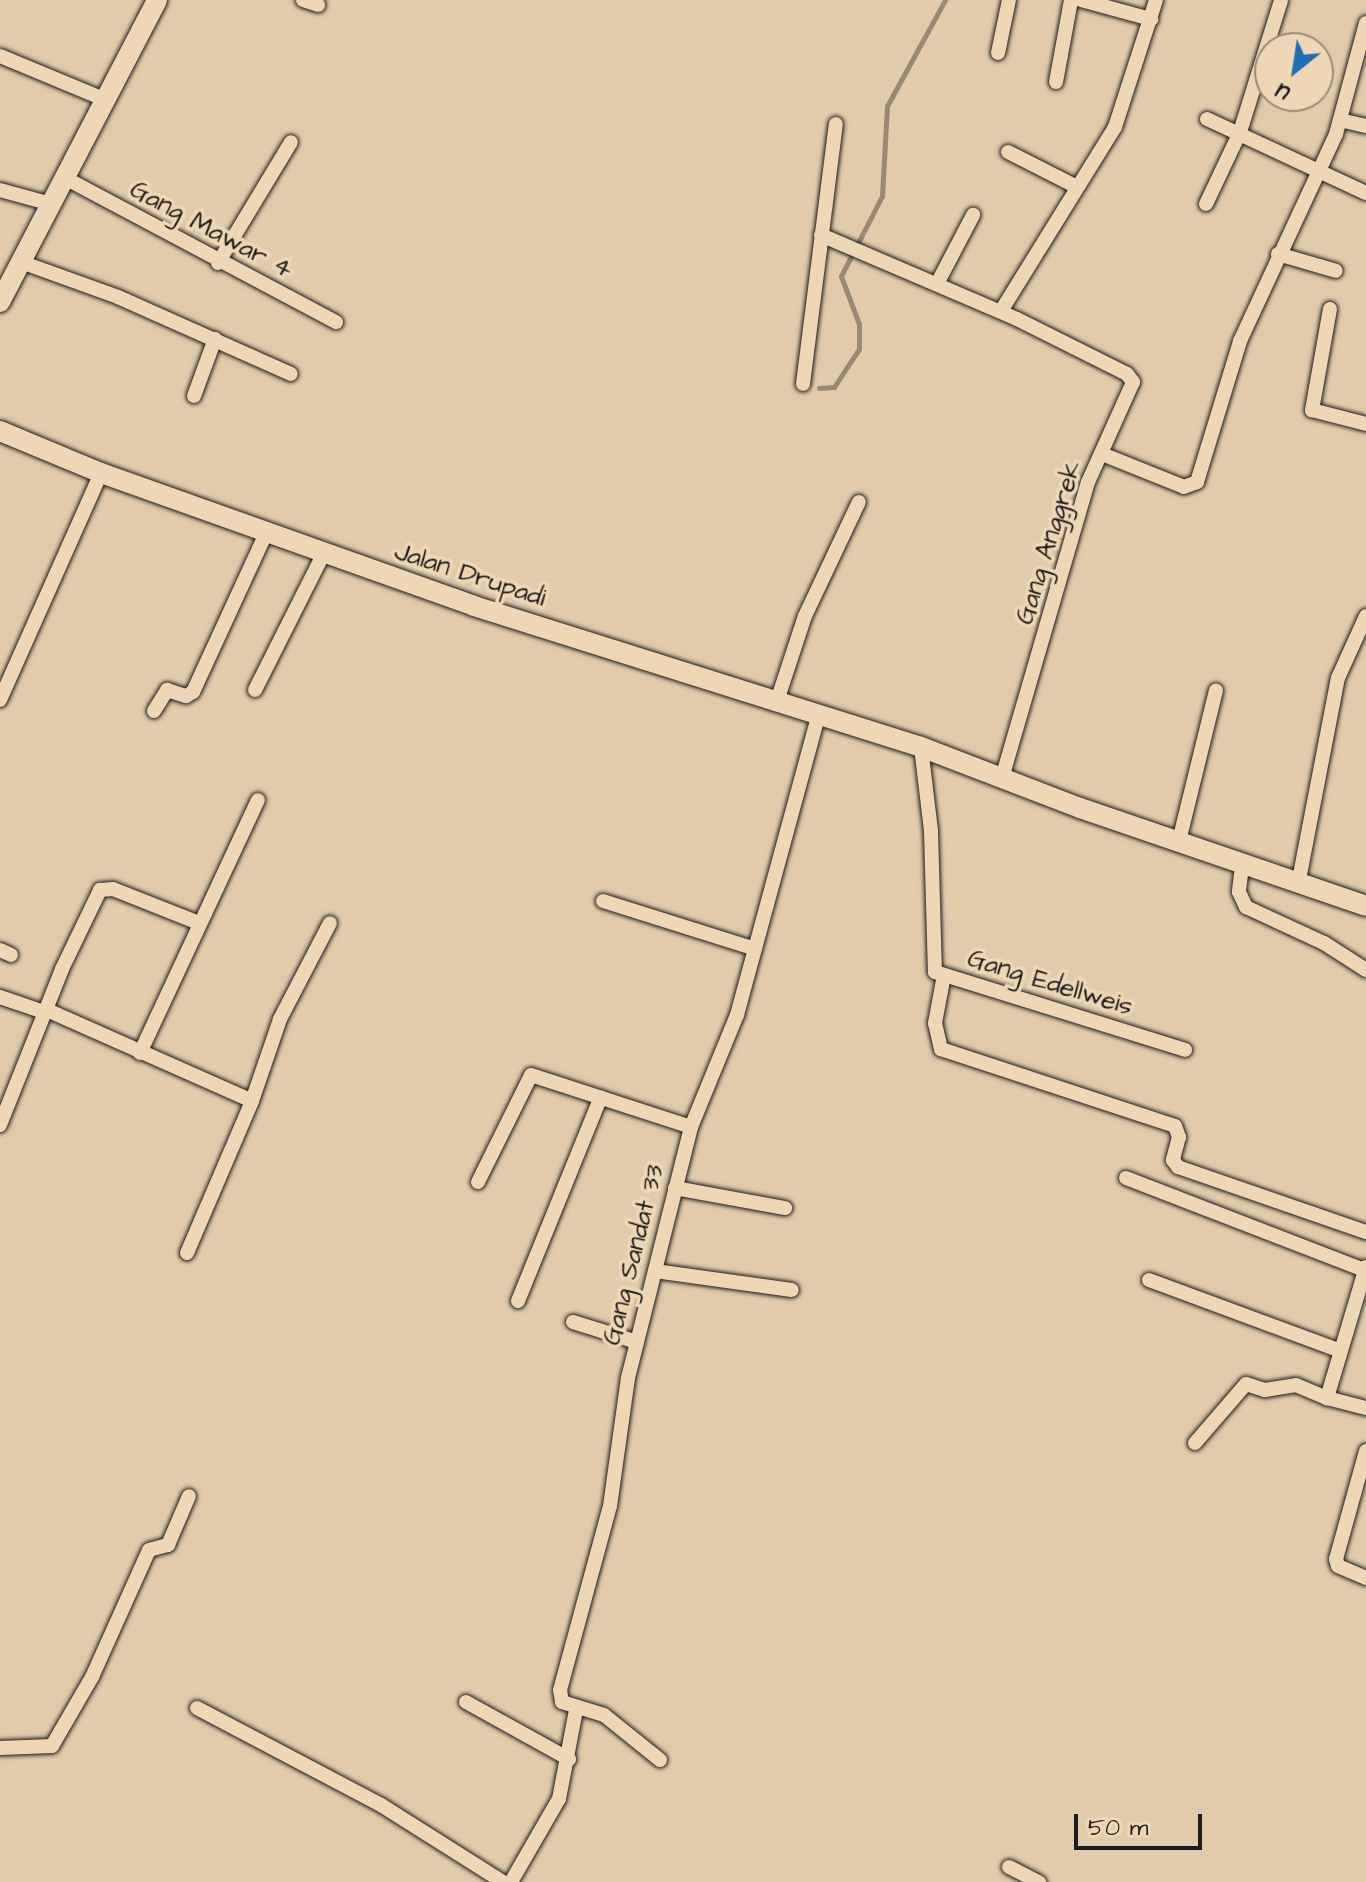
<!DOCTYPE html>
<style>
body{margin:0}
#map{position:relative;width:1366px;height:1882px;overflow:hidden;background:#e0ccad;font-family:"Architects Daughter",sans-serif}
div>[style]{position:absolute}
.stream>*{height:5px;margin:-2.5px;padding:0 2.5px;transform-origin:2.5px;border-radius:2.5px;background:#978b77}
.roads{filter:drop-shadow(0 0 2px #1c1c1c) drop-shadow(0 0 2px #1c1c1c)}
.street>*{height:14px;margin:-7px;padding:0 7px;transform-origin:7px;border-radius:7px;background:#edd7b6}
.secondary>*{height:20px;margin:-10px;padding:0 10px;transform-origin:10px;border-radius:10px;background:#edd7b6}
span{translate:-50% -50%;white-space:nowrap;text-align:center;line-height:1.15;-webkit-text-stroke:7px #edd7b6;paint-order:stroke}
.street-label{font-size:26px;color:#1c1c1c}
.north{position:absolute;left:1254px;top:32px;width:80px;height:80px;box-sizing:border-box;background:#edd7b6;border:2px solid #998c78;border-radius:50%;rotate:210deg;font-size:22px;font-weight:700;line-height:32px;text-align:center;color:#1c1c1c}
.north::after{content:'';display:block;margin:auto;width:28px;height:36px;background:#1f6fb2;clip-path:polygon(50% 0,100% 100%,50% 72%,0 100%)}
.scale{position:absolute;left:1074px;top:1814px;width:128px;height:36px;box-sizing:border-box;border:4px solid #1c1c1c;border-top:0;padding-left:10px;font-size:24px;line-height:28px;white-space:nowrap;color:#1c1c1c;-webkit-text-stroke:6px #edd7b6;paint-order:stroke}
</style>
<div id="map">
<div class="stream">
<div style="left:819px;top:388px;width:15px;rotate:-4deg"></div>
<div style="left:834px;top:387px;width:45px;rotate:-56.7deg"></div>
<div style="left:859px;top:349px;width:25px;rotate:-90deg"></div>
<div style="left:859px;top:324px;width:51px;rotate:-110.6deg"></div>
<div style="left:841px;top:276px;width:90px;rotate:-62.9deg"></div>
<div style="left:882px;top:196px;width:90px;rotate:-86.8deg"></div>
<div style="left:887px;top:106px;width:121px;rotate:-61.3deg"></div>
</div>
<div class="roads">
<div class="street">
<div style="left:303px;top:0;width:16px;rotate:18deg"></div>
<div style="left:1081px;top:0;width:73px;rotate:15.2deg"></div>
<div style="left:998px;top:53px;width:54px;rotate:-78.3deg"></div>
<div style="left:0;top:56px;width:115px;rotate:22.5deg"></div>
<div style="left:1056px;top:82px;width:83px;rotate:-79.6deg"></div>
<div style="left:1207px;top:119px;width:175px;rotate:25deg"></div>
<div style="left:1340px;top:120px;width:27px;rotate:13deg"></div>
<div style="left:1008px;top:152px;width:77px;rotate:26.9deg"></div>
<div style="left:65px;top:178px;width:307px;rotate:28deg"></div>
<div style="left:0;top:190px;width:53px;rotate:15.4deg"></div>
<div style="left:1206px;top:204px;width:80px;rotate:-64.7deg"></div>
<div style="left:1240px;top:132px;width:138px;rotate:-72.7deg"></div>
<div style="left:821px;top:235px;width:213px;rotate:23.2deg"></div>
<div style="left:1017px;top:319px;width:123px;rotate:26.6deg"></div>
<div style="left:1127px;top:374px;width:10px;rotate:53deg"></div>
<div style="left:1133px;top:382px;width:110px;rotate:114.2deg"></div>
<div style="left:1088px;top:482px;width:308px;rotate:106.2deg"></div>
<div style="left:1278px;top:254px;width:60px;rotate:16.3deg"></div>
<div style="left:21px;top:262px;width:103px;rotate:19.8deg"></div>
<div style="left:118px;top:297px;width:189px;rotate:24deg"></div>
<div style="left:218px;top:263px;width:141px;rotate:-58.9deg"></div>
<div style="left:938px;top:282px;width:76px;rotate:-62.4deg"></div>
<div style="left:1330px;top:309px;width:103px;rotate:100.1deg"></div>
<div style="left:1312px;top:410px;width:56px;rotate:14.5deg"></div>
<div style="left:1001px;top:311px;width:216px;rotate:-58.2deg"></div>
<div style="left:1115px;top:127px;width:133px;rotate:-72.1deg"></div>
<div style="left:803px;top:384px;width:262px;rotate:-82.8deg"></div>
<div style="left:194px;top:396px;width:61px;rotate:-69.8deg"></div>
<div style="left:1102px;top:454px;width:88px;rotate:21.9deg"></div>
<div style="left:1184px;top:487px;width:14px;rotate:-21deg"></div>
<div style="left:1197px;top:482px;width:147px;rotate:-73deg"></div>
<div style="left:1240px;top:341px;width:228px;rotate:-65.1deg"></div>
<div style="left:1336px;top:134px;width:115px;rotate:-74.9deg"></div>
<div style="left:255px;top:690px;width:153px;rotate:-63.3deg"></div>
<div style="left:0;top:700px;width:248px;rotate:-66deg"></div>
<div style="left:777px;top:701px;width:89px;rotate:-71.8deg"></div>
<div style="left:805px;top:616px;width:126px;rotate:-64.7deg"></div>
<div style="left:154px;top:711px;width:25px;rotate:-58deg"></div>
<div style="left:167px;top:690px;width:20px;rotate:18deg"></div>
<div style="left:186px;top:696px;width:8px;rotate:-30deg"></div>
<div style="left:193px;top:692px;width:175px;rotate:-65.3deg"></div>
<div style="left:921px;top:747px;width:85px;rotate:83.2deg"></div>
<div style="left:931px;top:831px;width:141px;rotate:88.4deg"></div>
<div style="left:935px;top:972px;width:262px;rotate:17.3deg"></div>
<div style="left:1179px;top:841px;width:155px;rotate:-76.2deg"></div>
<div style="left:1242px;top:866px;width:26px;rotate:97deg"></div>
<div style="left:1239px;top:892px;width:17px;rotate:65deg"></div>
<div style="left:1246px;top:907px;width:86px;rotate:24.8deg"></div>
<div style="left:1324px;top:943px;width:50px;rotate:32.7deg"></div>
<div style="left:1298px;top:885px;width:211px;rotate:-79.1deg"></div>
<div style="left:1338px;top:678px;width:68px;rotate:-65.7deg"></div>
<div style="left:603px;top:901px;width:159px;rotate:17.5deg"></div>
<div style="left:0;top:950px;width:12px;rotate:24deg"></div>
<div style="left:944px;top:975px;width:49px;rotate:100.6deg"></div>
<div style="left:935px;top:1023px;width:27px;rotate:77deg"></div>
<div style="left:941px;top:1049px;width:246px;rotate:18.2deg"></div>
<div style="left:1175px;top:1126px;width:12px;rotate:70deg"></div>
<div style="left:1179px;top:1137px;width:24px;rotate:105deg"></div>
<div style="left:1173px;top:1160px;width:9px;rotate:54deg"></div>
<div style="left:1178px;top:1167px;width:199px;rotate:19.1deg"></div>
<div style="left:0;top:997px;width:46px;rotate:18.8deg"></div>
<div style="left:47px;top:1010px;width:224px;rotate:23.9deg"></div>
<div style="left:140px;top:1053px;width:279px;rotate:-65deg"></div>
<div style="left:0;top:1125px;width:168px;rotate:-68.3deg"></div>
<div style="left:62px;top:969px;width:88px;rotate:-64.3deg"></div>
<div style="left:100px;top:890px;width:13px;rotate:-4deg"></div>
<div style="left:113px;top:889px;width:92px;rotate:21.6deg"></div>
<div style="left:1126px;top:1178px;width:256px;rotate:21.1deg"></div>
<div style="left:478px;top:1182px;width:119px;rotate:-63.6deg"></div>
<div style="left:531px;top:1075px;width:168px;rotate:18deg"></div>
<div style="left:675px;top:1188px;width:112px;rotate:10.3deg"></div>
<div style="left:187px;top:1253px;width:165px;rotate:-66.8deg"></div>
<div style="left:252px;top:1101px;width:87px;rotate:-71.1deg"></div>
<div style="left:280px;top:1019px;width:108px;rotate:-62.5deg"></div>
<div style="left:1366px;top:1267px;width:137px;rotate:106.6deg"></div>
<div style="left:1327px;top:1398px;width:40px;rotate:14.4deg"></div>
<div style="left:655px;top:1271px;width:138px;rotate:7.9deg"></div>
<div style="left:1149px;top:1280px;width:202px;rotate:20.3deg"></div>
<div style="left:518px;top:1301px;width:220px;rotate:-67.9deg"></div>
<div style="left:573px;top:1322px;width:67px;rotate:17.4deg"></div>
<div style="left:1195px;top:1443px;width:78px;rotate:-49.2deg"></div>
<div style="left:1246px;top:1384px;width:20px;rotate:18deg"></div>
<div style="left:1265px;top:1390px;width:31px;rotate:-9deg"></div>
<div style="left:1296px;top:1385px;width:34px;rotate:23deg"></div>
<div style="left:1366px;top:1451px;width:112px;rotate:105.5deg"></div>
<div style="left:1336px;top:1559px;width:7px;rotate:74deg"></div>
<div style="left:1338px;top:1566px;width:30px;rotate:23deg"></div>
<div style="left:466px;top:1702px;width:118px;rotate:29deg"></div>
<div style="left:197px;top:1708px;width:208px;rotate:27.8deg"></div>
<div style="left:381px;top:1805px;width:144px;rotate:32.3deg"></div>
<div style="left:0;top:1748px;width:52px;rotate:-2.2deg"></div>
<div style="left:52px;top:1746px;width:80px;rotate:-59.9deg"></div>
<div style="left:92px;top:1677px;width:139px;rotate:-65.8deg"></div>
<div style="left:149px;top:1550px;width:20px;rotate:-15deg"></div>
<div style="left:168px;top:1545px;width:53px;rotate:-66.8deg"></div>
<div style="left:660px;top:1760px;width:72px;rotate:-141.2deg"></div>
<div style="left:604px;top:1715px;width:44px;rotate:-162.8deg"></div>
<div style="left:562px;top:1702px;width:12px;rotate:-99deg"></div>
<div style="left:560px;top:1690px;width:191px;rotate:-74.8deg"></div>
<div style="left:610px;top:1506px;width:129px;rotate:-82deg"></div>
<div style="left:628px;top:1378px;width:259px;rotate:-75.9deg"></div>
<div style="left:691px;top:1127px;width:121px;rotate:-67.7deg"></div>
<div style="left:737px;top:1015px;width:312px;rotate:-74.8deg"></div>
<div style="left:1009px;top:1867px;width:34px;rotate:27deg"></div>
<div style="left:511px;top:1882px;width:96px;rotate:-60deg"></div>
<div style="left:559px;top:1799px;width:91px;rotate:-79.2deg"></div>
</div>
<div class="secondary">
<div style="left:0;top:302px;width:340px;rotate:-62.5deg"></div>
<div style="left:0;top:431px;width:109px;rotate:22.6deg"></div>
<div style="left:101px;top:473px;width:396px;rotate:19.6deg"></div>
<div style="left:474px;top:606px;width:469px;rotate:17.5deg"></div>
<div style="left:921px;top:747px;width:170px;rotate:21deg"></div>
<div style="left:1080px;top:808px;width:302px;rotate:18.9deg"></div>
</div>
</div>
<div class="street-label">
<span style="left:211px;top:230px;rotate:28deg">Gang Mawar 4</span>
<span style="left:1049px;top:543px;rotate:-73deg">Gang Anggrek</span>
<span style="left:470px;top:575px;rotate:18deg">Jalan Drupadi</span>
<span style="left:1050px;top:983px;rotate:17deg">Gang Edellweis</span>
<span style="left:634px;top:1255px;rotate:-76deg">Gang Sandat 33</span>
</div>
<div class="north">U</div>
<div class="scale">50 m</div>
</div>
